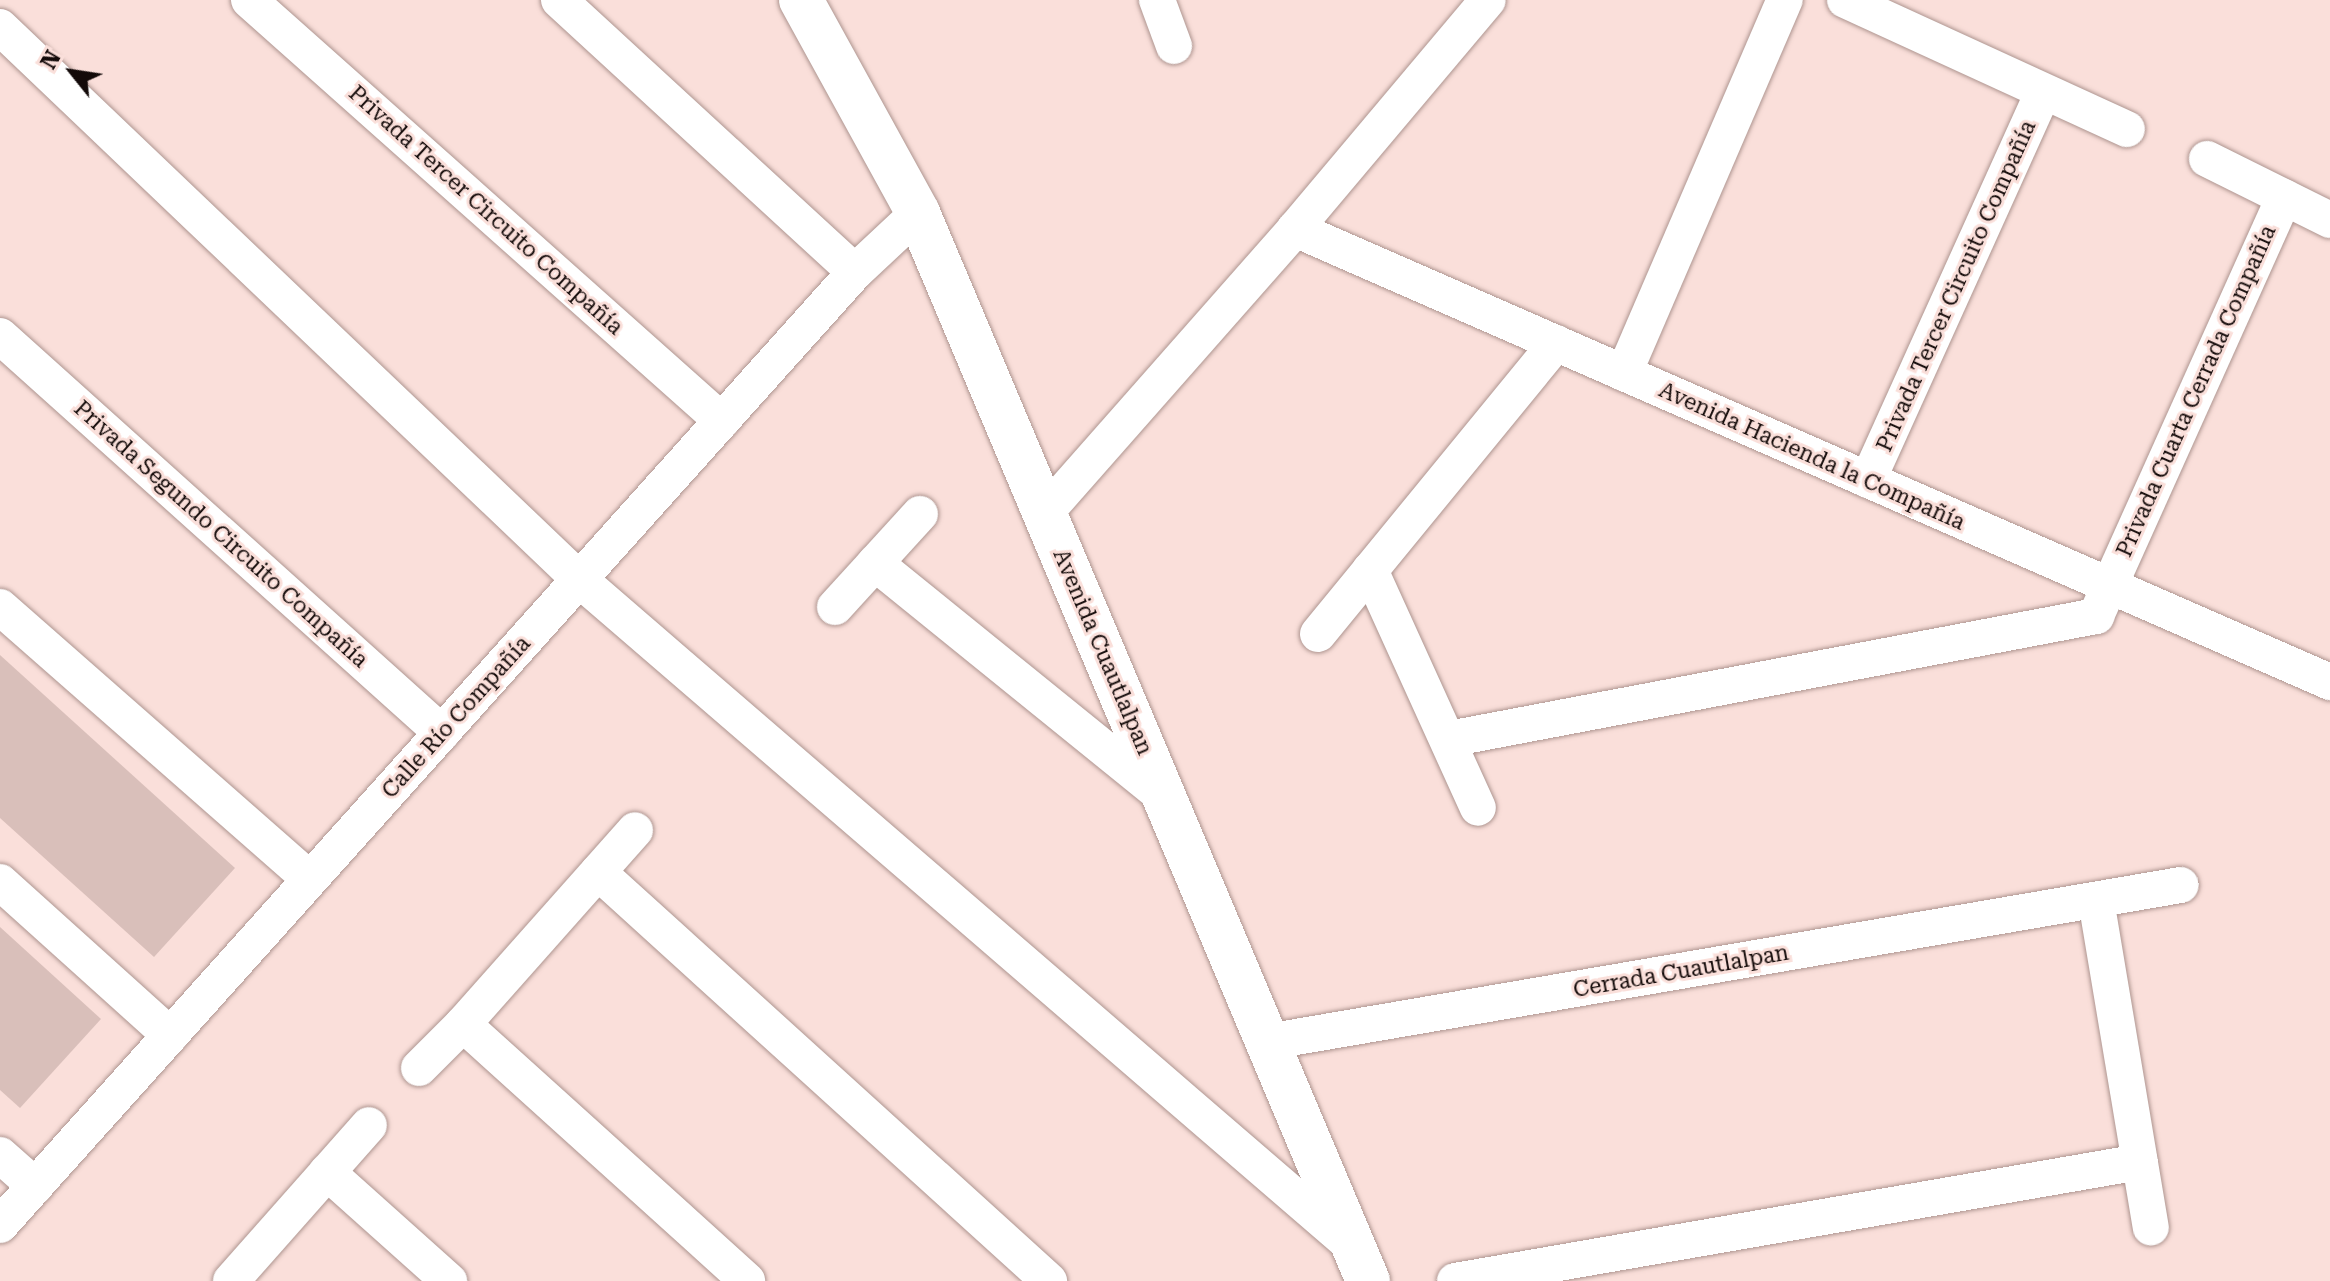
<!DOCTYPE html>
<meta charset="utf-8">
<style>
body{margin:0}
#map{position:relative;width:2330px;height:1281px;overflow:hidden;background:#fadfda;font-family:"Roboto Serif",serif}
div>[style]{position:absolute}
.building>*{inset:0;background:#d9bfba}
.roads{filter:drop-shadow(0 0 2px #ae9590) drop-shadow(0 0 2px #ae9590)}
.street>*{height:36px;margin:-18px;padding:0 18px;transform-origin:18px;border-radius:18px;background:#fff}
.secondary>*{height:44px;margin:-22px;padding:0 22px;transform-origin:22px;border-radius:22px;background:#fff}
span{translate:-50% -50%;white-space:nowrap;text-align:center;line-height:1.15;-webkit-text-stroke:6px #fadfda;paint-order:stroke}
.street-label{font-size:22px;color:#130a09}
.north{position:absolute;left:32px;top:32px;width:80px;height:80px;-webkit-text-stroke:6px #fadfda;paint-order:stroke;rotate:300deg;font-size:22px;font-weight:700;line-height:32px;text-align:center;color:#130a09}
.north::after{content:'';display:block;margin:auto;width:28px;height:36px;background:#130a09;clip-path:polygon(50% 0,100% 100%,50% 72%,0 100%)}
</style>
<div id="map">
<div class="building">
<div style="clip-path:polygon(0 655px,235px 868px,154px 957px,0 818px)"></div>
<div style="clip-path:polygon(0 927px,101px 1019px,20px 1108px,0 1090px)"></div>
</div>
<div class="roads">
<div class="street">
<div style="left:249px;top:0;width:633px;rotate:41.67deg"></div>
<div style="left:559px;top:0;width:402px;rotate:42.6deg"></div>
<div style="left:1157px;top:0;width:49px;rotate:69.7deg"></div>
<div style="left:1845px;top:0;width:310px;rotate:24.6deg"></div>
<div style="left:0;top:27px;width:801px;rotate:43.63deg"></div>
<div style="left:580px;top:580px;width:1018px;rotate:40.78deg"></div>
<div style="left:2207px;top:159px;width:137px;rotate:26.4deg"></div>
<div style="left:1295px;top:229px;width:1130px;rotate:23.64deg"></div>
<div style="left:0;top:336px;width:594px;rotate:41.93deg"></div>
<div style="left:1624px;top:373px;width:406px;rotate:-66.7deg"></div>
<div style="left:1868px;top:480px;width:426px;rotate:-65.7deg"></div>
<div style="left:1044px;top:514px;width:380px;rotate:-48.6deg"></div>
<div style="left:1295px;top:229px;width:299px;rotate:-49.9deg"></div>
<div style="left:875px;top:563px;width:372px;rotate:39deg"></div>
<div style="left:1370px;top:570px;width:261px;rotate:65.6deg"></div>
<div style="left:0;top:607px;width:412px;rotate:41.3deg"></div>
<div style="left:835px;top:607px;width:126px;rotate:-47.6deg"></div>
<div style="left:1318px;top:634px;width:376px;rotate:-50.7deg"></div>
<div style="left:1449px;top:739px;width:659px;rotate:-10.76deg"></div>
<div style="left:2096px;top:616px;width:459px;rotate:-65.8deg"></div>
<div style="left:598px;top:872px;width:609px;rotate:42.2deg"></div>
<div style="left:0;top:882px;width:229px;rotate:42deg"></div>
<div style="left:2096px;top:900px;width:332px;rotate:80.5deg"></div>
<div style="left:463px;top:1024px;width:383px;rotate:42.1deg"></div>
<div style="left:1267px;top:1042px;width:927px;rotate:-9.75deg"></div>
<div style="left:419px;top:1068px;width:62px;rotate:-45deg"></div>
<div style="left:463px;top:1024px;width:259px;rotate:-48.4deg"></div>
<div style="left:0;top:1155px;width:47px;rotate:41.5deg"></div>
<div style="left:327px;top:1172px;width:164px;rotate:41.8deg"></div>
<div style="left:0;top:1225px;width:1280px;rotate:-48.1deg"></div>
<div style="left:855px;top:272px;width:86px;rotate:-43.1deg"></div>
<div style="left:231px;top:1281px;width:208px;rotate:-48.5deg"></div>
<div style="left:1455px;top:1281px;width:695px;rotate:-9.86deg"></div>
</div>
<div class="secondary">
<div style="left:801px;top:0;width:243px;rotate:61.2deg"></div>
<div style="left:918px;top:213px;width:1159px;rotate:67.15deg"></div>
</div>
</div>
<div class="street-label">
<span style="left:486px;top:210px;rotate:42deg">Privada Tercer Circuito Compañía</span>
<span style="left:1956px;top:286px;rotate:-66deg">Privada Tercer Circuito Compañía</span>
<span style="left:2196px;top:391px;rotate:-66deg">Privada Cuarta Cerrada Compañía</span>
<span style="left:1812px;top:456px;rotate:24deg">Avenida Hacienda la Compañía</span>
<span style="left:221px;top:534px;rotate:42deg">Privada Segundo Circuito Compañía</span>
<span style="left:1103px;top:652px;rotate:67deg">Avenida Cuautlalpan</span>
<span style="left:456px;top:717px;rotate:-48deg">Calle Río Compañía</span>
<span style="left:1681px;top:971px;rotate:-10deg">Cerrada Cuautlalpan</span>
</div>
<div class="north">N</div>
</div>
